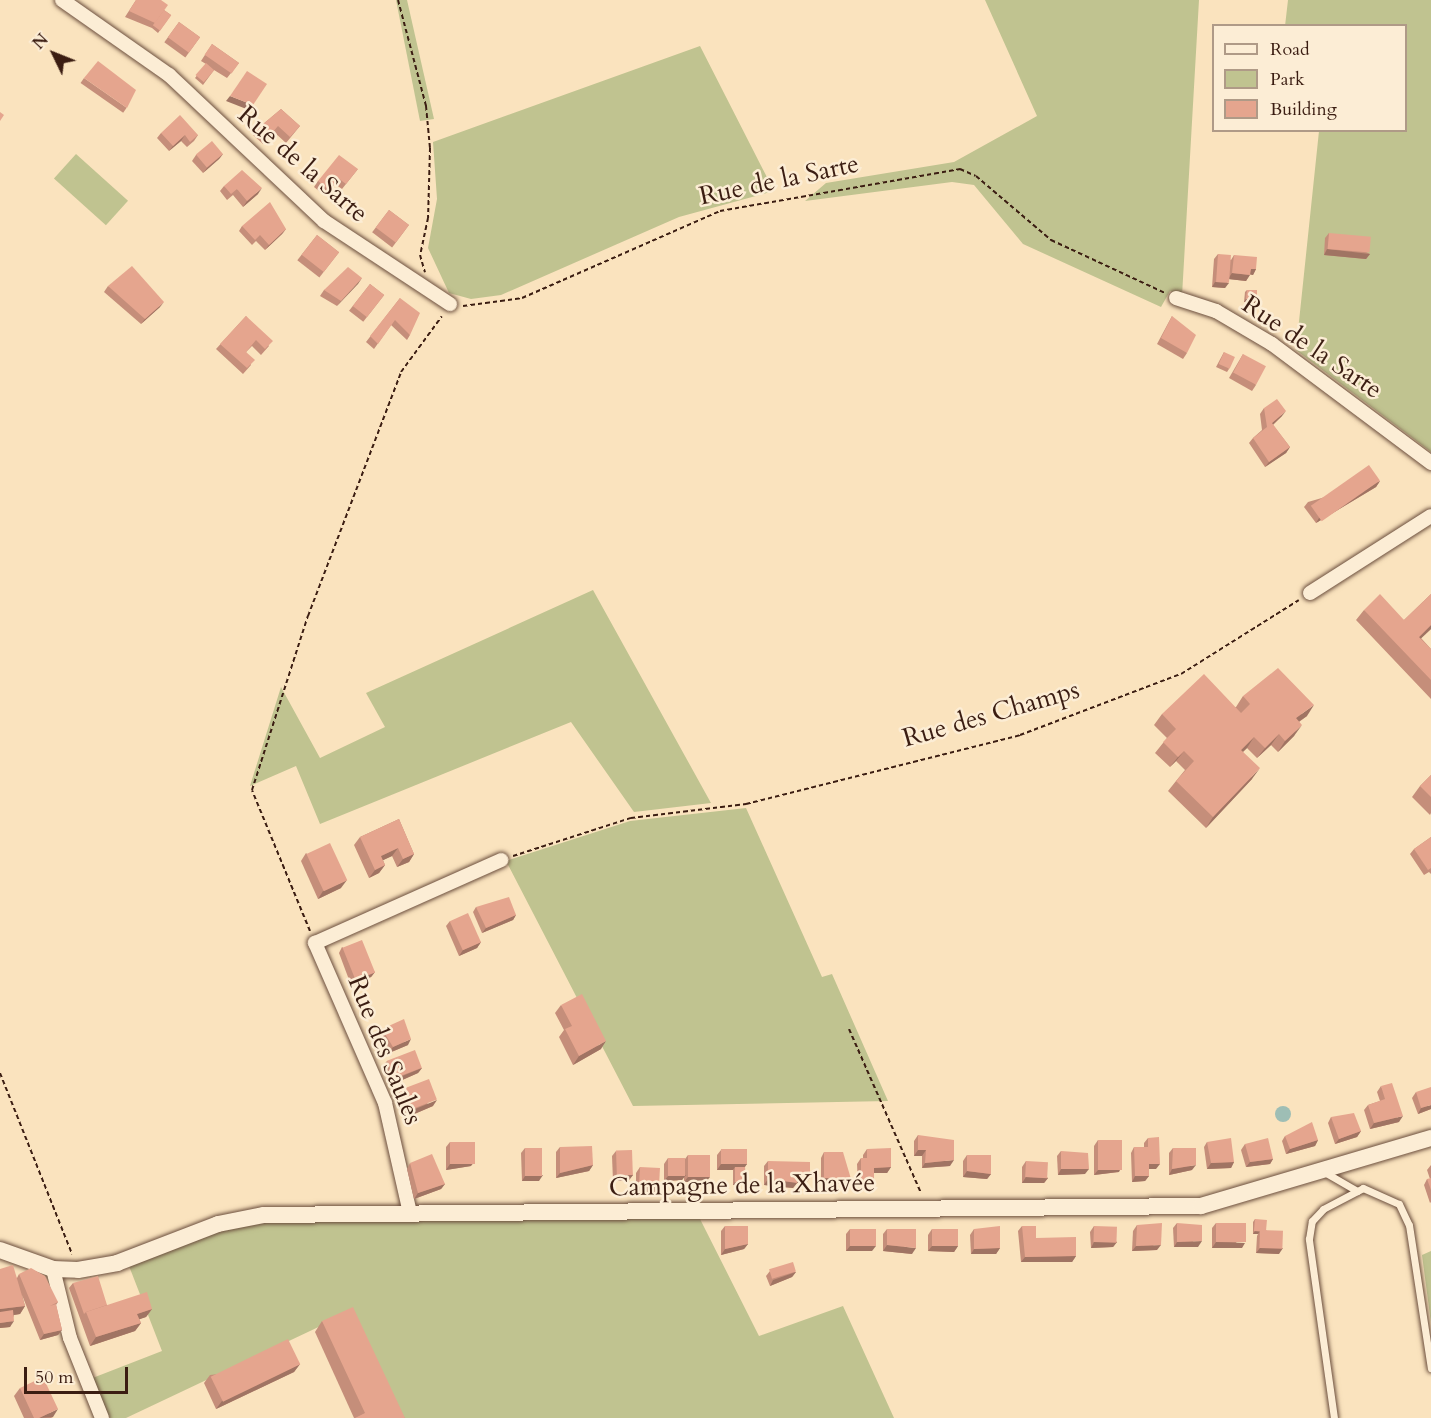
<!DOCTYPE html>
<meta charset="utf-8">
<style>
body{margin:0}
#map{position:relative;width:1431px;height:1418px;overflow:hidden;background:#fae3be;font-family:Cardo,serif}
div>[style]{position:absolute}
.green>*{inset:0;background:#c0c390;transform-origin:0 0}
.water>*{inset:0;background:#9ebeb5}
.round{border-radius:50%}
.path>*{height:2px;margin-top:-1px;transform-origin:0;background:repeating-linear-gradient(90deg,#3b1d12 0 4.5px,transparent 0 7.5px)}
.roads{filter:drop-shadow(0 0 2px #6b4e3d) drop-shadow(0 0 2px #6b4e3d)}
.service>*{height:7px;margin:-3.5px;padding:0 3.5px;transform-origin:3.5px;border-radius:3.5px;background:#fcedd5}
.minor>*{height:14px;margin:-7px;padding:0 7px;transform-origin:7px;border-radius:7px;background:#fcedd5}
.tertiary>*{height:16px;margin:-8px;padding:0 8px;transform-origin:8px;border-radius:8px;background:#fcedd5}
.wall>*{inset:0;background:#c58e7a;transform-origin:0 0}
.shaded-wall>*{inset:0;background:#a07463}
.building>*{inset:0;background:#e5a58e;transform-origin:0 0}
span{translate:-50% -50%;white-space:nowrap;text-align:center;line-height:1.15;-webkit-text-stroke:5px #fcedd5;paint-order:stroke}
.street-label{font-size:26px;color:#3b1d12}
.legend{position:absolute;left:1212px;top:24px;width:195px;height:108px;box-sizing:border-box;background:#fcedd5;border:2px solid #af9a87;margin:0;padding:8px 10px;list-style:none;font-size:18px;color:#3b1d12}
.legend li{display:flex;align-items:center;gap:12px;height:30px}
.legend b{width:30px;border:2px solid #af9a87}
.north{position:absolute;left:24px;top:24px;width:60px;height:60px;-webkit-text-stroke:4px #fcedd5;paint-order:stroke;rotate:313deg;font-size:16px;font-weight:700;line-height:24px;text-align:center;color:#3b1d12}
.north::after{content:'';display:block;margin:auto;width:21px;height:27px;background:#3b1d12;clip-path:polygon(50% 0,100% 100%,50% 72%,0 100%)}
.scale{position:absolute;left:24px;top:1367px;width:104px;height:27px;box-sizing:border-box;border:3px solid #3b1d12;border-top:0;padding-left:8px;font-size:18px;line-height:21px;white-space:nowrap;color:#3b1d12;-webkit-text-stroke:4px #fcedd5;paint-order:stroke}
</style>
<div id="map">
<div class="green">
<div style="clip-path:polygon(396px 0,407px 0,434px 119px,420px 121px)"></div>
<div style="clip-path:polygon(985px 0,1199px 0,1182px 296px,1170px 291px,1161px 307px,1023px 244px,974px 185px,952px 182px,805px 201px,826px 183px,954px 162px,1037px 116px)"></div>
<div style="clip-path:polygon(1288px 0,1431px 0,1431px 452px,1296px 350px,1319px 131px,1406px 130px,1406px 26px,1285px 26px)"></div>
<div style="clip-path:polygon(700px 46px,774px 191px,679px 217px,501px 295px,471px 299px,449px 293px,428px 248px,437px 199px,433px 142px)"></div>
<div style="left:76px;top:154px;width:70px;height:33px;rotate:42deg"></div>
<div style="clip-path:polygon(593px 590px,711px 803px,634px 812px,571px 722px,320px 824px,296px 766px,250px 786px,281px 687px,320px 758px,385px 727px,366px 693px)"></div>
<div style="clip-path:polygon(746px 808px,822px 977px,832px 974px,888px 1101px,633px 1106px,506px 861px,630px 821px)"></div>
<div style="clip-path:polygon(698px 1215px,759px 1336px,843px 1306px,894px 1418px,395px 1418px,346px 1314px,126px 1418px,110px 1418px,90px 1379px,162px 1351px,129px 1266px,221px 1228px,273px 1218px)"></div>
<div style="clip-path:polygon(1431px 1251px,1431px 1323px,1422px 1255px)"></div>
</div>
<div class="water">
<div class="round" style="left:1275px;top:1106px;width:16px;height:16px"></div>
</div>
<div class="path">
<div style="left:398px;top:0;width:110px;rotate:75.2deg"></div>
<div style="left:426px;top:106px;width:42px;rotate:84.6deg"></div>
<div style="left:430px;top:148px;width:70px;rotate:91.6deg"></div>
<div style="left:428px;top:218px;width:38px;rotate:102deg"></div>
<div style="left:420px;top:255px;width:18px;rotate:74deg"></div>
<div style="left:463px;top:306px;width:60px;rotate:-7.7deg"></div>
<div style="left:522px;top:298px;width:216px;rotate:-23.7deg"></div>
<div style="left:720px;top:211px;width:244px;rotate:-9.9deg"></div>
<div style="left:960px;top:169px;width:17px;rotate:24deg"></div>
<div style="left:976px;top:176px;width:99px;rotate:40.5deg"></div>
<div style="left:1051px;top:240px;width:126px;rotate:24.9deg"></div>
<div style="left:513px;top:856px;width:124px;rotate:-17.9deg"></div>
<div style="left:631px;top:818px;width:116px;rotate:-6.9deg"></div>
<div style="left:746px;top:804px;width:283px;rotate:-14.1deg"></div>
<div style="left:1020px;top:735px;width:172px;rotate:-20.8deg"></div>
<div style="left:1181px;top:674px;width:139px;rotate:-32.1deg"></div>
<div style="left:310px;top:931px;width:152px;rotate:-112.4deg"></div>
<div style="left:252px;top:790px;width:183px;rotate:-72.2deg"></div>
<div style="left:308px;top:616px;width:261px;rotate:-69.1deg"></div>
<div style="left:401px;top:372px;width:69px;rotate:-53.8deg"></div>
<div style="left:849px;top:1029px;width:179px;rotate:66.3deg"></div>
<div style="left:0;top:1073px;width:195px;rotate:68.3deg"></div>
</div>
<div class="roads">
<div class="service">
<div style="left:1326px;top:1173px;width:36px;rotate:30deg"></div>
<div style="left:1334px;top:1418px;width:181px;rotate:-98deg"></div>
<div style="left:1309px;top:1239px;width:18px;rotate:-81deg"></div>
<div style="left:1312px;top:1221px;width:16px;rotate:-47deg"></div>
<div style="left:1323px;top:1209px;width:45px;rotate:-27.7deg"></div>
<div style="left:1363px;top:1188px;width:39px;rotate:24deg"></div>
<div style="left:1399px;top:1204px;width:23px;rotate:65deg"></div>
<div style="left:1409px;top:1225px;width:145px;rotate:81.3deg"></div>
</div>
<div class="minor">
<div style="left:62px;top:0;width:131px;rotate:35deg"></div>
<div style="left:169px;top:75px;width:213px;rotate:43.3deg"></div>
<div style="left:324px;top:221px;width:151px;rotate:33.4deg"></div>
<div style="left:1176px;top:298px;width:42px;rotate:18deg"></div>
<div style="left:1216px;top:311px;width:65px;rotate:30.5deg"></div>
<div style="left:1272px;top:344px;width:199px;rotate:36.8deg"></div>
<div style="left:1310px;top:593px;width:143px;rotate:-32.5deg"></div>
<div style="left:410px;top:1213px;width:113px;rotate:-102.8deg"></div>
<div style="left:385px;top:1103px;width:175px;rotate:-113.6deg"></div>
<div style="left:315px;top:943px;width:204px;rotate:-24deg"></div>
<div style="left:53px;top:1269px;width:71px;rotate:76.2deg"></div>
<div style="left:70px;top:1338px;width:86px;rotate:68.2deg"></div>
</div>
<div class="tertiary">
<div style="left:0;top:1250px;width:56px;rotate:19.7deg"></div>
<div style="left:53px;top:1269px;width:25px;rotate:2deg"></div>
<div style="left:78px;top:1270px;width:40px;rotate:-10deg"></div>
<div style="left:117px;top:1263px;width:108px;rotate:-21.1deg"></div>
<div style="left:218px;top:1224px;width:47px;rotate:-11.1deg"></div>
<div style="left:264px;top:1215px;width:937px;rotate:-0.55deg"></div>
<div style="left:1201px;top:1206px;width:240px;rotate:-16.5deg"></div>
</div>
</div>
<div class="wall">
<div style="clip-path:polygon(136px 0,164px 10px,171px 15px,158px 33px,152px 28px,125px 17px)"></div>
<div style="left:179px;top:22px;width:26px;height:25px;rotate:36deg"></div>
<div style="clip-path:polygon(212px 44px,239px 63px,227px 78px,214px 70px,203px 85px,195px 78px,206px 64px,201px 61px)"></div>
<div style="left:84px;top:78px;width:52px;height:6px;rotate:35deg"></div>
<div style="clip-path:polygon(281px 109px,300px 126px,286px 143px,274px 132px,263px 144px,253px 135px,256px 130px)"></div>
<div style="clip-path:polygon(161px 133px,198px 135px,194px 141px,187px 147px,181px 141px,169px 151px,157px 138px)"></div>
<div style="clip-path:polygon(223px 154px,219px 159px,203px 173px,192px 161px,196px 155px)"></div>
<div style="clip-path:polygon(358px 169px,342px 189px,335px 184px,325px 196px,314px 187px,318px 181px)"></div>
<div style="clip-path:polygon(224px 186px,258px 194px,243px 207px,233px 195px,227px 200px,220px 191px)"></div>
<div style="left:389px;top:210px;width:25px;height:28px;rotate:37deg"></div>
<div style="clip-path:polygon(242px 226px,286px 229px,282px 234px,265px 250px,256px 241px,252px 245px,239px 231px)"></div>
<div style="clip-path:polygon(1329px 233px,1370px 254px,1366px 259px,1324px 255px,1325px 238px)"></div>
<div style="left:317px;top:235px;width:28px;height:32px;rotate:38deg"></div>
<div style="clip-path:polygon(1218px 254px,1231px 260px,1234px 255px,1256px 269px,1253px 275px,1250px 274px,1246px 281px,1229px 279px,1225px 288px,1212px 287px,1214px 259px)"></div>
<div style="clip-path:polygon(362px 278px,337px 306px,320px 296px,324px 290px)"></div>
<div style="left:370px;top:284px;width:18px;height:34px;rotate:38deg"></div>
<div style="clip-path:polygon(108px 286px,160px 307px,141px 324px,104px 292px)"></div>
<div style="clip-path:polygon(1247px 290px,1257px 300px,1255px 303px,1244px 302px,1245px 292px)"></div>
<div style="clip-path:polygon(400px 298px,410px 335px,407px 340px,391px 325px,374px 349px,366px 342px)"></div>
<div style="clip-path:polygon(246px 316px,269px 346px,261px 355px,252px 346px,246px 352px,251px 365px,243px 374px,216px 349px)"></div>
<div style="clip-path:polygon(1172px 316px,1187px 353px,1183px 359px,1157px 344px)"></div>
<div style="clip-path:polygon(1224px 352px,1229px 369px,1227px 372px,1216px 367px)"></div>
<div style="clip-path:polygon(1243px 354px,1256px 385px,1252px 391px,1229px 378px)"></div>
<div style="clip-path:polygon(1264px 408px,1282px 416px,1273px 425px,1290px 447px,1286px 453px,1265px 467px,1249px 443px,1253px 438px,1262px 430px,1260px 414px)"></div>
<div style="clip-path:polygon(1380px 481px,1376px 487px,1316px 523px,1304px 507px,1308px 502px)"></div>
<div style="clip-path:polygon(1431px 594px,1431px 629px,1421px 638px,1431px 649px,1431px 699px,1356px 620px,1364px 610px,1404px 620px)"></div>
<div style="clip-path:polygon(1243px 696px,1307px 716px,1299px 722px,1294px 736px,1278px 752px,1271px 745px,1257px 758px,1247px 748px,1243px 752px,1252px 779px,1206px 828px,1168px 791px,1176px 781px,1185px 770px,1176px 761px,1170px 767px,1155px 753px,1167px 738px,1154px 725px,1162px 714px,1236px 707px)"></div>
<div style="clip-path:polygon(1431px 775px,1431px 813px,1430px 815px,1412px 797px,1420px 786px)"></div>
<div style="clip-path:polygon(399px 819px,414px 854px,409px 862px,397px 867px,392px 856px,383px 860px,385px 865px,379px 873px,369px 878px,354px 845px,360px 837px)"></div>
<div style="clip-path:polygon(1431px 837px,1431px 874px,1429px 872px,1424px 875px,1410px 854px,1414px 849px)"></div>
<div style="clip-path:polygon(306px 853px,341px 888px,318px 899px,301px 861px)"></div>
<div style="clip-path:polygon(476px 907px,516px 915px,513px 920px,482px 933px,473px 912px)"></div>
<div style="clip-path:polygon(450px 921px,481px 942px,477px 948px,459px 956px,446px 926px)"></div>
<div style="clip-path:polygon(342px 947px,375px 972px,371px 977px,351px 985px,339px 953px)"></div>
<div style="clip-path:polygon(561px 1005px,601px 1049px,573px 1065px,559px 1037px,564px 1030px,555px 1013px)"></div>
<div style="clip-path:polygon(382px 1029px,408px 1045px,389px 1053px,379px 1034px)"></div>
<div style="clip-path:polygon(387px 1061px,422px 1068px,418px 1073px,391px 1085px,383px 1066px)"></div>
<div style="clip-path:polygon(1381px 1086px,1399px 1122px,1370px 1129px,1364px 1110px,1368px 1105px,1380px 1101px,1377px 1092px)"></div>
<div style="clip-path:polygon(400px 1091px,433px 1106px,405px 1118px,396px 1097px)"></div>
<div style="clip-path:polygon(1416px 1092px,1431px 1109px,1418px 1114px,1412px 1098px)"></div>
<div style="clip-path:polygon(1331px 1117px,1361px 1131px,1357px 1137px,1335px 1144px,1328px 1123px)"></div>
<div style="clip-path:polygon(918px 1135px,950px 1166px,922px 1168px,922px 1156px,914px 1156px,914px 1141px)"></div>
<div style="clip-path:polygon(1285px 1136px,1318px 1140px,1315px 1146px,1286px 1154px,1282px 1141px)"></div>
<div style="clip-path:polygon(1148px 1138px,1156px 1169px,1149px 1169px,1149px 1176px,1145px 1181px,1132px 1182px,1131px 1153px,1134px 1147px,1144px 1147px,1144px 1143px)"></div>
<div style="clip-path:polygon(1098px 1140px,1119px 1172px,1094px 1175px,1094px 1146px)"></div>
<div style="clip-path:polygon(450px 1142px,471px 1166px,446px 1170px,446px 1147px)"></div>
<div style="clip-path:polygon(1207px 1142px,1234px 1162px,1231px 1168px,1207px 1169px,1204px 1147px)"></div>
<div style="clip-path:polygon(1245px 1144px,1273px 1159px,1270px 1164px,1246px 1167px,1241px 1150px)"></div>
<div style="clip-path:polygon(560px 1147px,593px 1165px,589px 1171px,556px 1178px,556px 1152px)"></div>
<div style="clip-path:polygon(525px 1148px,539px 1181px,522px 1181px,521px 1153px)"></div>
<div style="clip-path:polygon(1173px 1148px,1192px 1170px,1169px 1175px,1169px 1153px)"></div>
<div style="clip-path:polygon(867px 1149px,891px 1167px,887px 1173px,874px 1173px,871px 1185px,858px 1186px,857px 1164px,861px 1158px,863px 1158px,863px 1155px)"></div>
<div style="clip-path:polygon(721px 1150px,747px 1164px,745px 1167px,746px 1182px,744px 1184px,733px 1185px,733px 1170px,717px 1170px,717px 1155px)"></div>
<div style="clip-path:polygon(616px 1151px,633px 1175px,629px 1180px,613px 1181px,612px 1156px)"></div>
<div style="clip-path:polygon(1061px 1151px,1085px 1174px,1058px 1175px,1057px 1156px)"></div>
<div style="clip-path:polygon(824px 1152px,851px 1179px,847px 1184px,821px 1183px,821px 1158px)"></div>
<div style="clip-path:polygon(688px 1155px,706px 1182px,684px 1182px,684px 1177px,682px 1180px,664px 1181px,664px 1164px,668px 1158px,685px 1159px)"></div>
<div style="clip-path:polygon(967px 1155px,991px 1174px,987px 1179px,963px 1177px,963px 1161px)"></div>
<div style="clip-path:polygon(768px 1161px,810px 1178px,806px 1183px,797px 1183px,793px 1188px,764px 1185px,764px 1166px)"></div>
<div style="clip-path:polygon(1026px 1161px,1048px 1178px,1044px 1183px,1022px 1183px,1022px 1167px)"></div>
<div style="clip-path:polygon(410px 1163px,445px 1184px,441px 1189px,414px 1199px,407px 1169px)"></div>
<div style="clip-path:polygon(1431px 1165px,1431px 1202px,1430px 1203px,1424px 1185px,1427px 1179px,1430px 1179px,1427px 1170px)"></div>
<div style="clip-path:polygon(640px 1167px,657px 1192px,636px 1192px,636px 1173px)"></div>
<div style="clip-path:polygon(1255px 1219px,1267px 1231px,1279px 1254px,1256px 1253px,1257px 1236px,1258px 1234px,1253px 1234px,1253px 1222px)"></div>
<div style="clip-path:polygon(1177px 1223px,1198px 1247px,1174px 1247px,1173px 1228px)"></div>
<div style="clip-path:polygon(1216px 1223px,1242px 1248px,1212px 1248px,1212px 1228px)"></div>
<div style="clip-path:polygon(1137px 1225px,1157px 1250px,1132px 1251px,1133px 1231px)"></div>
<div style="clip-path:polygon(725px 1226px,748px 1244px,744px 1249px,721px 1255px,721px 1231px)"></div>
<div style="clip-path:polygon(1022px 1226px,1036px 1238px,1076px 1256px,1072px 1262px,1021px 1262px,1018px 1231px)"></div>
<div style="clip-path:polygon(1094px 1226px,1117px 1242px,1113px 1247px,1091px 1248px,1090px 1232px)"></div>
<div style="clip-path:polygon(850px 1229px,872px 1251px,846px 1251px,846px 1234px)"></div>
<div style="clip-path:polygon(887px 1229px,912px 1254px,883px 1251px,883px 1234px)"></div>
<div style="clip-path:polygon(932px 1229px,958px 1246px,954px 1252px,928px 1251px,928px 1235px)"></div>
<div style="clip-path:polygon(974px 1229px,1000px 1248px,996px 1254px,971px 1254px,970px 1235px)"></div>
<div style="clip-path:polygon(0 1269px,17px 1278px,19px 1274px,58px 1302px,56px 1305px,62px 1330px,58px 1335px,40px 1340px,22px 1295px,25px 1306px,20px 1314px,14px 1315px,10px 1327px,0 1328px)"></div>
<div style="clip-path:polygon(770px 1271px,796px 1272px,792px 1277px,770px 1286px,766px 1276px)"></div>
<div style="clip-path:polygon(73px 1283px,107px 1305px,152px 1309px,146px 1317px,139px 1319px,141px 1323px,135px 1331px,90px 1346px,69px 1288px)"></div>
<div style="clip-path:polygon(322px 1321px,405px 1418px,354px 1418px,315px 1332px)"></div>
<div style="clip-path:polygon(300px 1364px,294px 1372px,216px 1409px,204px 1383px,210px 1375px)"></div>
<div style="clip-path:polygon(20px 1388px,53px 1417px,51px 1418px,24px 1418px,14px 1396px)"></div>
</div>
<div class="shaded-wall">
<div style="clip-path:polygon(230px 96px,253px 105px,249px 110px,226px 101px)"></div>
<div style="clip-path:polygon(185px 135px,181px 141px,169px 151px,173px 146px)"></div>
<div style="clip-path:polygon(223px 154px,219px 159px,203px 173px,207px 168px)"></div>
<div style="clip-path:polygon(262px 188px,258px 194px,243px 207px,247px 201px)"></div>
<div style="clip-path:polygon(286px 229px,282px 234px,265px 250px,269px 245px)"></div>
<div style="clip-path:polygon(1327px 249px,1370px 254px,1366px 259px,1324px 255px)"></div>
<div style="clip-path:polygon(1251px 269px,1256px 269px,1253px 275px,1247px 274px)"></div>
<div style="clip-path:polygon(1232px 273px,1250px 275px,1246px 281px,1228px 279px)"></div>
<div style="clip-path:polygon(362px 278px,358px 284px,337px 306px,341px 301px)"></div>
<div style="clip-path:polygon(1215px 282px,1229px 283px,1225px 288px,1212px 287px)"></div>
<div style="clip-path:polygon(1246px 299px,1257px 300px,1255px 303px,1244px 302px)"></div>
<div style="clip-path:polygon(164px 302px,160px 307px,141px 324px,145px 319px)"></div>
<div style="clip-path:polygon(1286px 411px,1282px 416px,1268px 429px,1272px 423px)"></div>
<div style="clip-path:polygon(1290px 447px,1286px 453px,1265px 467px,1269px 462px)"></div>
<div style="clip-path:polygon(1380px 481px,1376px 487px,1316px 523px,1319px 518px)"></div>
<div style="clip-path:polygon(1431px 625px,1431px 629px,1412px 647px,1419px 637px)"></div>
<div style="clip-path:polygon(1314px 705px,1307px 716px,1288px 729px,1296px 718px)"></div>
<div style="clip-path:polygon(1302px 725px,1294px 736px,1278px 752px,1285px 741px)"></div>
<div style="clip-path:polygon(1279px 734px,1271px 745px,1257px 758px,1265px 748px)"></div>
<div style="clip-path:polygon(1254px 737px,1247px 748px,1233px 761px,1241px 750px)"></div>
<div style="clip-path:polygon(1184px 751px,1176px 761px,1170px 767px,1178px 757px)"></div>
<div style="clip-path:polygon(1260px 768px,1252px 779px,1206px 828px,1213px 817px)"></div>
<div style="clip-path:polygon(398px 848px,392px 856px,375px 864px,381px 856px)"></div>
<div style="clip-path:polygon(414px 854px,409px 862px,397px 867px,403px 859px)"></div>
<div style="clip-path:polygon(385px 865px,379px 873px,369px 878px,375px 870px)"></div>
<div style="clip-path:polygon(347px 880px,341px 888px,318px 899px,323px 891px)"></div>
<div style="clip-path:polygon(516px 915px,513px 920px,482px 933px,486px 928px)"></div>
<div style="clip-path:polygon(481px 942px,477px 948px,459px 956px,463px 950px)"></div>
<div style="clip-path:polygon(375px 972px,371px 977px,351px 985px,355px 979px)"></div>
<div style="clip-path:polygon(411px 1039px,408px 1045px,389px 1053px,393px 1047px)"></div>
<div style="clip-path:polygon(606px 1041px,601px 1049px,573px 1065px,579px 1056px)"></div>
<div style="clip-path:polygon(422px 1068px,418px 1073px,391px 1085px,395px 1079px)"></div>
<div style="clip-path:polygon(437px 1100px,433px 1106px,405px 1118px,408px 1112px)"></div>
<div style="clip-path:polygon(1431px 1105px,1431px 1109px,1418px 1114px,1421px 1108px)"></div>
<div style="clip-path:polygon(1403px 1116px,1399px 1122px,1370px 1129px,1374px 1123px)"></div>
<div style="clip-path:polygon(1361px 1131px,1357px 1137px,1335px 1144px,1339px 1139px)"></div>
<div style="clip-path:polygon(1318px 1140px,1315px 1146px,1286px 1154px,1290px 1149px)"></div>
<div style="clip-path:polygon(918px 1150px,926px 1150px,922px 1156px,914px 1156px)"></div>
<div style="clip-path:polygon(1273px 1159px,1270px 1164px,1246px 1167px,1250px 1162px)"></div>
<div style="clip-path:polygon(954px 1160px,950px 1166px,922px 1168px,925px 1163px)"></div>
<div style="clip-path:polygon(475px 1161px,471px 1166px,446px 1170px,450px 1164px)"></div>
<div style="clip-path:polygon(1234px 1162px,1231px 1168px,1207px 1169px,1211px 1163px)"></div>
<div style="clip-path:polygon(721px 1164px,747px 1164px,743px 1169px,735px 1167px,733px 1170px,717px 1170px)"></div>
<div style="clip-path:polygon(1149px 1164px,1160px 1164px,1156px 1169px,1145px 1169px)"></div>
<div style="clip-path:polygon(593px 1165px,589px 1171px,556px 1178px,560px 1173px)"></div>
<div style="clip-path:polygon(1196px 1165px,1192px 1170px,1169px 1175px,1172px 1169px)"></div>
<div style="clip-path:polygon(1122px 1166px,1119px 1172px,1094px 1175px,1098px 1170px)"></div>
<div style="clip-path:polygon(891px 1167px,887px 1173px,870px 1173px,874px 1168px)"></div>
<div style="clip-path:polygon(1061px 1169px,1089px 1169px,1085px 1174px,1058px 1175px)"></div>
<div style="clip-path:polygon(967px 1171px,991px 1174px,987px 1179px,963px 1177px)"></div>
<div style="clip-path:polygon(543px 1175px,539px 1181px,522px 1181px,525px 1176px)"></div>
<div style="clip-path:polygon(617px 1175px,633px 1175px,629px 1180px,613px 1181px)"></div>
<div style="clip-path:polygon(686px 1175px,682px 1180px,664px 1181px,668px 1176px)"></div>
<div style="clip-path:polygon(1135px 1176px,1149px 1176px,1145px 1181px,1132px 1182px)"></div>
<div style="clip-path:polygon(688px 1177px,710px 1177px,706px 1182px,684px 1182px)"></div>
<div style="clip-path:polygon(797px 1177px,810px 1178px,806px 1183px,797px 1183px,793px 1188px,764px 1185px,768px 1179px)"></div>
<div style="clip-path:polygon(1026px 1177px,1048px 1178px,1044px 1183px,1022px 1183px)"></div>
<div style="clip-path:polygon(824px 1178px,851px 1179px,847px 1184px,821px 1183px)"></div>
<div style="clip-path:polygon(861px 1180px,874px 1180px,871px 1185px,858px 1186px)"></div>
<div style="clip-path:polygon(735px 1182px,746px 1182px,744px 1184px,733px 1185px)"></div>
<div style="clip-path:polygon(445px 1184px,441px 1189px,414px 1199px,418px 1193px)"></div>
<div style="clip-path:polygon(640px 1186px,660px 1187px,657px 1192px,636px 1192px)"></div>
<div style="clip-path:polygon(1255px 1231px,1260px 1231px,1258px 1234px,1253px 1234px)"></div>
<div style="clip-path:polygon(1202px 1241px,1198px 1247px,1174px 1247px,1177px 1242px)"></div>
<div style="clip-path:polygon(1094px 1242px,1117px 1242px,1113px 1247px,1091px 1248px)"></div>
<div style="clip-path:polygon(1216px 1242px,1245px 1243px,1242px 1248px,1212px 1248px)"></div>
<div style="clip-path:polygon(748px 1244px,744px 1249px,721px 1255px,725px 1249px)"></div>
<div style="clip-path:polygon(887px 1245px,916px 1248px,912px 1254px,883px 1251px)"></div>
<div style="clip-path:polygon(1161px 1245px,1157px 1250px,1132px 1251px,1136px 1246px)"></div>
<div style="clip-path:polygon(850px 1246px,876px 1246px,872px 1251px,846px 1251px)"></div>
<div style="clip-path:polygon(932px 1246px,958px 1246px,954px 1252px,928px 1251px)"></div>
<div style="clip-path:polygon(1000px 1248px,996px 1254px,971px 1254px,974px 1249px)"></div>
<div style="clip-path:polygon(1260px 1248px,1283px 1248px,1279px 1254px,1256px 1253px)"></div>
<div style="clip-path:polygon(1076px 1256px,1072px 1262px,1021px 1262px,1025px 1257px)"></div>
<div style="clip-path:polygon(796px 1272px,792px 1277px,770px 1286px,773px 1280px)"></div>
<div style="clip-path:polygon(25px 1306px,20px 1314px,0 1317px,0 1309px)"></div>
<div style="clip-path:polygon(152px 1309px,146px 1317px,132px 1322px,137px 1314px)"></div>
<div style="clip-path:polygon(14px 1321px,10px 1327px,0 1328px,0 1323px)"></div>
<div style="clip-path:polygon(141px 1323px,135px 1331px,90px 1346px,96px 1337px)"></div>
<div style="clip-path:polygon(62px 1330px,58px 1335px,40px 1340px,44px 1334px)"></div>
<div style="clip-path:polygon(300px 1364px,294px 1372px,216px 1409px,222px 1401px)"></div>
<div style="clip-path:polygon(58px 1409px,53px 1417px,39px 1418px)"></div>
</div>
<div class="building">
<div style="clip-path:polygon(136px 0,161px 0,168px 5px,155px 23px,129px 11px)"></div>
<div style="left:164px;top:10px;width:9px;height:19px;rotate:36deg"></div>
<div style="left:179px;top:22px;width:26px;height:19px;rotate:36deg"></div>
<div style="left:212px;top:44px;width:33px;height:13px;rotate:35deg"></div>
<div style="clip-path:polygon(98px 61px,136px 90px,127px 108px,84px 78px)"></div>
<div style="left:206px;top:63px;width:11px;height:16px;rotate:41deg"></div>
<div style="clip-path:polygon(247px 71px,267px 84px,253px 105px,230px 96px)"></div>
<div style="clip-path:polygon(281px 109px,300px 126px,290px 137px,278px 126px,267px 139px,256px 130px)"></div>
<div style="clip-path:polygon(0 112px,4px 115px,0 121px)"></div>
<div style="clip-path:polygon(180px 115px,198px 135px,190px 142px,185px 135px,173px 146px,161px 133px)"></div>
<div style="left:212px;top:141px;width:17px;height:21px;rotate:50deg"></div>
<div style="clip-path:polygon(339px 155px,358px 169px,346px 184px,338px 178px,329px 190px,318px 181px)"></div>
<div style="clip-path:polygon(242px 170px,262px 188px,247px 201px,237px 189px,231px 194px,224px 186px)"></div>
<div style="clip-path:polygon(270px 202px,286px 229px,269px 245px,260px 235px,255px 240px,242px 226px)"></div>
<div style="left:389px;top:210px;width:25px;height:22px;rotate:37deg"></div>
<div style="left:1329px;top:233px;width:42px;height:16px;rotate:5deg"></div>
<div style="left:317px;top:235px;width:28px;height:25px;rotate:38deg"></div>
<div style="left:1218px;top:254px;width:13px;height:28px;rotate:4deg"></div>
<div style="clip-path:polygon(1234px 255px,1257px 257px,1256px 269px,1251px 269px,1250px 275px,1232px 273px)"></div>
<div style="clip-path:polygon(132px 266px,164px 302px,145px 319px,108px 286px)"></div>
<div style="clip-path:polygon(348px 267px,362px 278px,341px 301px,324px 290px)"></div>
<div style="left:370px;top:284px;width:18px;height:28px;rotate:38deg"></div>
<div style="clip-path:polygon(1247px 290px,1257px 290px,1257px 300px,1246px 299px)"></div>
<div style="clip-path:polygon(400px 298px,420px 313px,410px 335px,395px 320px,378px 344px,370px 336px)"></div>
<div style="clip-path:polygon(246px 316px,273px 341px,265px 349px,256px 340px,246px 352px,255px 360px,247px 368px,220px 344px)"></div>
<div style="clip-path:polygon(1172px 316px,1196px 335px,1187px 353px,1161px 338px)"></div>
<div style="left:1224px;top:352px;width:12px;height:13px;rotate:24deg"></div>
<div style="left:1243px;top:354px;width:26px;height:21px;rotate:28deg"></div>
<div style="clip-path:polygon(1277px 399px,1286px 411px,1272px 423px,1290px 447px,1269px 462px,1253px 438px,1267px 427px,1264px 408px)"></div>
<div style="left:1369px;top:465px;width:19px;height:71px;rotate:55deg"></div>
<div style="clip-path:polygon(1380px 594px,1404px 620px,1431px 594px,1431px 625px,1419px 637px,1431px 649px,1431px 680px,1364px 610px)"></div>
<div style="clip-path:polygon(1278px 668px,1314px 705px,1296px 718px,1302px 725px,1285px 741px,1279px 734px,1265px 748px,1254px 737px,1241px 750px,1260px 768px,1213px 817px,1176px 781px,1194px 761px,1184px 751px,1178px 757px,1163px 742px,1176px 729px,1162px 714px,1204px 674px,1241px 713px,1250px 704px,1243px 696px)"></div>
<div style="clip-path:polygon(1431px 775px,1431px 797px,1420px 786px)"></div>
<div style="clip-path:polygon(399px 819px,414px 854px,403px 859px,398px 848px,381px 856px,385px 865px,375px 870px,360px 837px)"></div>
<div style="clip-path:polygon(1431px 837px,1431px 868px,1428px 870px,1414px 849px)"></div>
<div style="left:330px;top:843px;width:41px;height:26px;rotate:65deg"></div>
<div style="clip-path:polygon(509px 897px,516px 915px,486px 928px,476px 907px)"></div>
<div style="left:468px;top:913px;width:32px;height:20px;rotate:66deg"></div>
<div style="left:362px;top:940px;width:35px;height:21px;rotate:68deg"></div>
<div style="clip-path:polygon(582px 994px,606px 1041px,579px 1056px,565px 1029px,572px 1026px,561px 1005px)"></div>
<div style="clip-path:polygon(404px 1019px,411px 1039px,393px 1047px,382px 1029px)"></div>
<div style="left:415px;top:1050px;width:19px;height:30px;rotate:69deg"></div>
<div style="left:429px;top:1079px;width:22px;height:31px;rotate:69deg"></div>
<div style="clip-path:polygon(1392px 1083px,1403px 1116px,1374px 1123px,1368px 1105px,1385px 1099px,1381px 1086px)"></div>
<div style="clip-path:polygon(1431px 1087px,1431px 1105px,1421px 1108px,1416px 1092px)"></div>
<div style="clip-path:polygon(1354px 1113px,1361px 1131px,1339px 1139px,1331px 1117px)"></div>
<div style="clip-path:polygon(1312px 1122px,1318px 1140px,1290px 1149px,1285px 1136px)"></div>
<div style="clip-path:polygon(918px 1135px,954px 1140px,954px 1160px,925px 1163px,926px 1150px,918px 1150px)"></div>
<div style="clip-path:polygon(1159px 1137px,1160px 1164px,1149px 1164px,1149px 1176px,1135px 1176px,1134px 1147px,1148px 1147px,1148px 1138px)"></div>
<div style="clip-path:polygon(1231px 1138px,1234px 1162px,1211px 1163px,1207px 1142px)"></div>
<div style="clip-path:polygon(1268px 1138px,1273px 1159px,1250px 1162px,1245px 1144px)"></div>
<div style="left:1098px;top:1140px;width:24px;height:30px"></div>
<div style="left:450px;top:1142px;width:25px;height:22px"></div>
<div style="clip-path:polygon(592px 1146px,593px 1165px,560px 1173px,560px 1147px)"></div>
<div style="left:525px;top:1148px;width:17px;height:28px"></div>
<div style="clip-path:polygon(891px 1148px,891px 1167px,874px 1168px,874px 1180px,861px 1180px,861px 1158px,867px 1158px,867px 1149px)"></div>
<div style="clip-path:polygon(1173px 1148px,1196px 1148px,1196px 1165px,1172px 1169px)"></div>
<div style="left:747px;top:1149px;width:15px;height:26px;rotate:90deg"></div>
<div style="left:632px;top:1150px;width:25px;height:16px;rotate:88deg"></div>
<div style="clip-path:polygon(1061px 1151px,1088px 1153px,1089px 1169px,1061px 1169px)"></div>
<div style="clip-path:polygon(824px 1152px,843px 1152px,851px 1179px,824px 1178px)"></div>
<div style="clip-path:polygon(432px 1154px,445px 1184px,418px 1193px,410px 1163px)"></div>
<div style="left:688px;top:1155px;width:22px;height:22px"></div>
<div style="clip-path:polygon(967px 1155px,991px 1155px,991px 1174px,967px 1171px)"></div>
<div style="left:668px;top:1158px;width:17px;height:18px"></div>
<div style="clip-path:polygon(768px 1161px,810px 1162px,810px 1178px,797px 1177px,797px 1183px,768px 1179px)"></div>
<div style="left:1026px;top:1161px;width:22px;height:16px;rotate:3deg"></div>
<div style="left:640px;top:1167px;width:20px;height:19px;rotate:3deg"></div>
<div style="left:735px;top:1167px;width:10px;height:15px"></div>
<div style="clip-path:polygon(1431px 1178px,1431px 1190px,1427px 1179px)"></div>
<div style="left:1255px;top:1219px;width:12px;height:12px;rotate:5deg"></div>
<div style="clip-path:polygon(1162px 1223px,1161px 1245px,1136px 1246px,1137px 1225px)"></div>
<div style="clip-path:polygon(1177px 1223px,1202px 1225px,1202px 1241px,1177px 1242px)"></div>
<div style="left:1216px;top:1223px;width:30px;height:19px"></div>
<div style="clip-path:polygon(725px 1226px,748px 1226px,748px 1244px,725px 1249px)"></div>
<div style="clip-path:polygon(1000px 1226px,1000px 1248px,974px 1249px,974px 1229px)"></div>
<div style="clip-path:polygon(1022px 1226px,1036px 1226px,1036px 1238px,1076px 1237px,1076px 1256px,1025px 1257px)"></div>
<div style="left:1094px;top:1226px;width:23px;height:16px;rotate:2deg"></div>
<div style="left:850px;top:1229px;width:26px;height:17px"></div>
<div style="clip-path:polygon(887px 1229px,916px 1229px,916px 1248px,887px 1245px)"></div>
<div style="left:932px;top:1229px;width:26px;height:17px"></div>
<div style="left:1260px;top:1230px;width:23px;height:18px;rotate:2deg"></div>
<div style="left:793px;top:1262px;width:10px;height:25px;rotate:73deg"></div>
<div style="clip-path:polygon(13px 1265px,25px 1306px,0 1309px,0 1269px)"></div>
<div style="clip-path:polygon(31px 1268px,45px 1276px,58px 1302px,50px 1306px,56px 1304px,62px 1330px,44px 1334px,19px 1274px)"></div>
<div style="clip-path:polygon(98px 1276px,107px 1305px,86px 1312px,84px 1314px,73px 1283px)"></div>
<div style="clip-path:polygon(147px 1292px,152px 1309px,137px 1314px,141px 1323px,96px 1337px,86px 1312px)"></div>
<div style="clip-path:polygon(353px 1307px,405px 1418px,355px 1418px,365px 1413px,322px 1321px)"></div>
<div style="clip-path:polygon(13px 1310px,14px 1321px,0 1323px,0 1312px)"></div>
<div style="left:288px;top:1339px;width:28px;height:86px;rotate:64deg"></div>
<div style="clip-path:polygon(43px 1377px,58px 1409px,39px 1418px,34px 1418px,20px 1388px)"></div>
</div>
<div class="street-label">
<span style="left:303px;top:164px;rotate:41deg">Rue de la Sarte</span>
<span style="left:779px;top:180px;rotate:-12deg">Rue de la Sarte</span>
<span style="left:1312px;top:347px;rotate:34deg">Rue de la Sarte</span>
<span style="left:991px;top:714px;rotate:-16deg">Rue des Champs</span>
<span style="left:385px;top:1050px;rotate:68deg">Rue des Saules</span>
<span style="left:742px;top:1185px;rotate:-1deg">Campagne de la Xhavée</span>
</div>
<ul class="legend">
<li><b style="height:8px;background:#fcedd5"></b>Road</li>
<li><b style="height:16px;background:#c0c390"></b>Park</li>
<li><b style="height:16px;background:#e5a58e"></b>Building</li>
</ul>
<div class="north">N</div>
<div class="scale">50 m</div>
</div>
